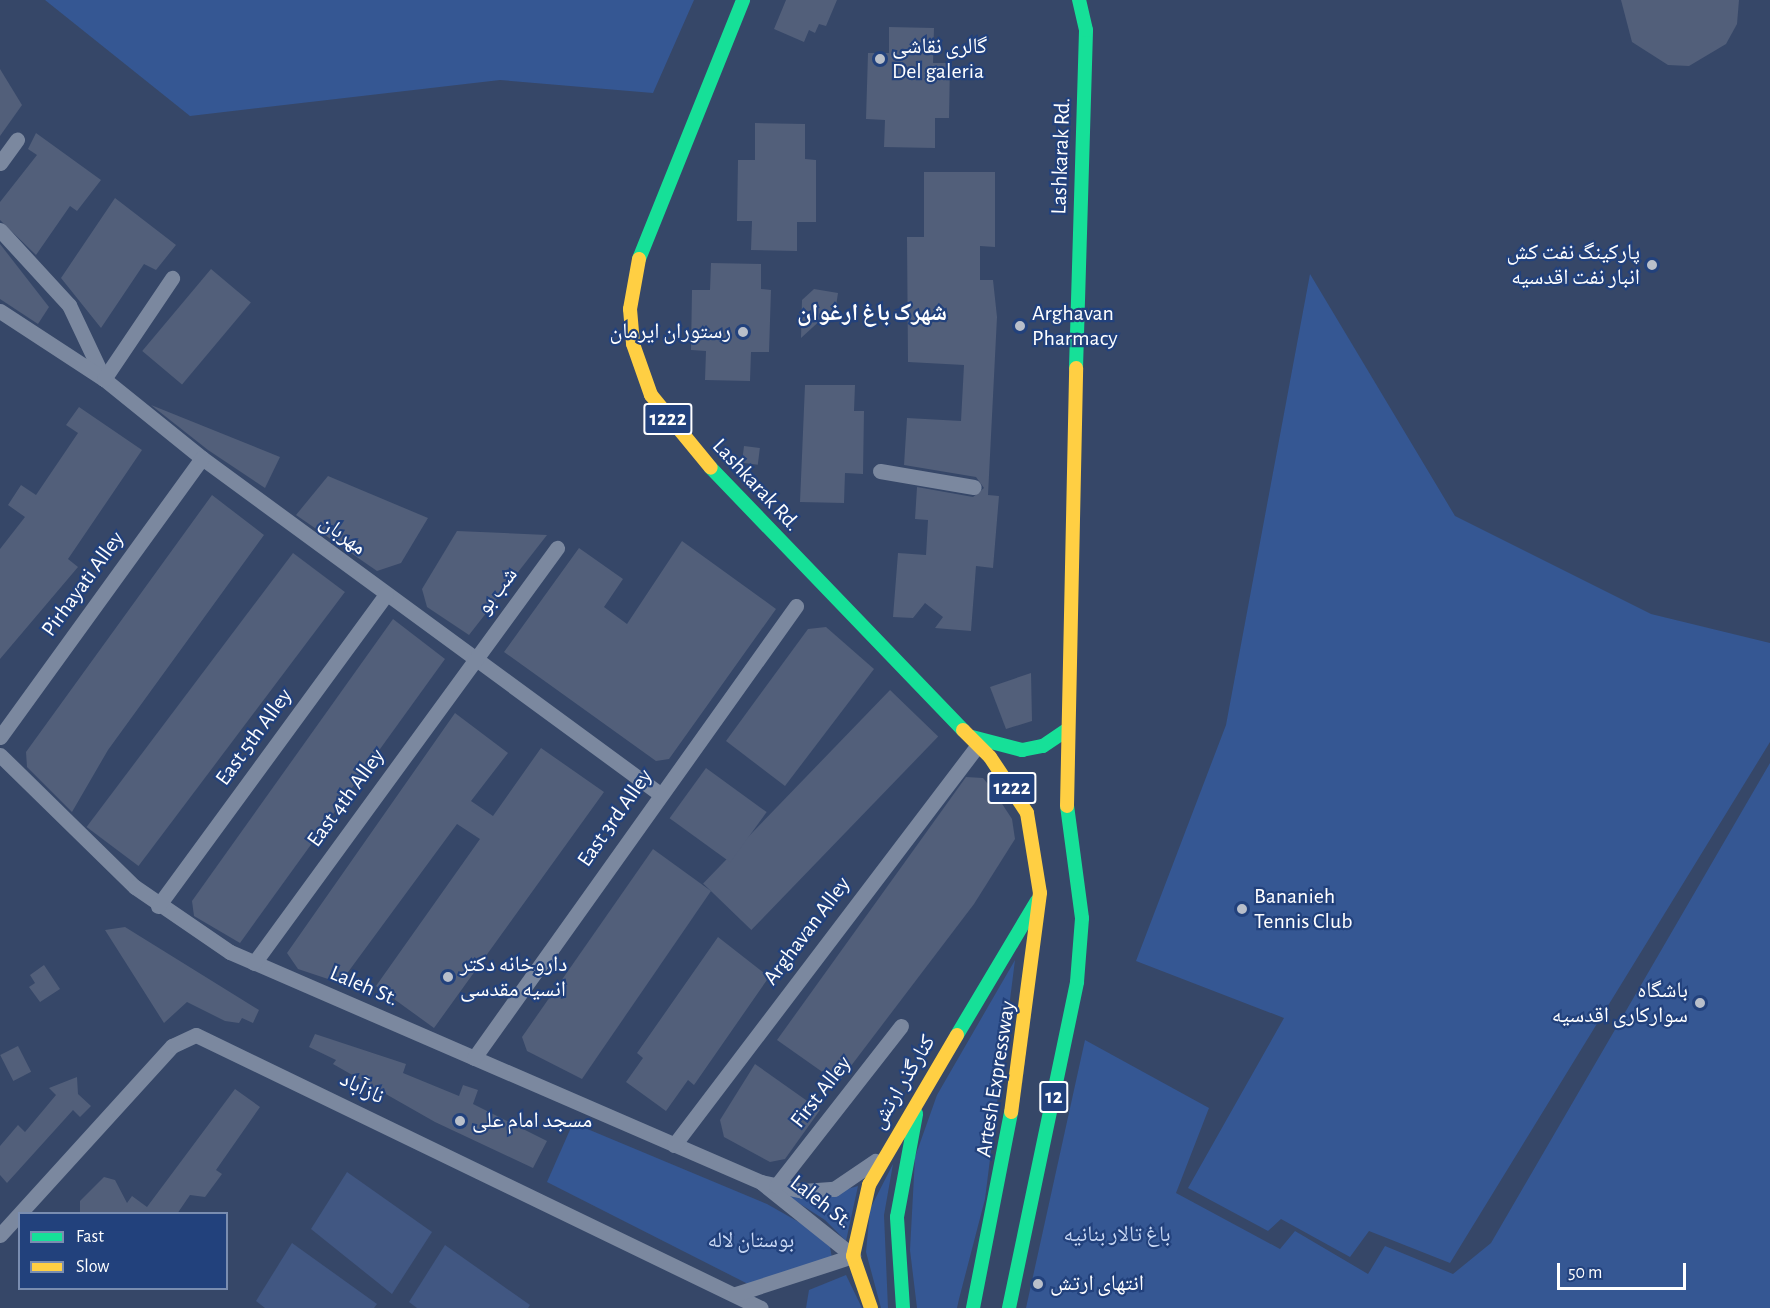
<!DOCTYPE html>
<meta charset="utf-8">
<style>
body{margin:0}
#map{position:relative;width:1770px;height:1308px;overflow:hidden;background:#364768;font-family:"Alegreya Sans","Noto Naskh Arabic",sans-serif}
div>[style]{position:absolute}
.green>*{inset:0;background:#355793}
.water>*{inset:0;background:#415782}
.building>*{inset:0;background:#525f7a;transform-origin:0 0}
.street>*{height:15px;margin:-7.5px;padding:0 7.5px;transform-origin:7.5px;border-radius:7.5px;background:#7b889f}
.fast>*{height:14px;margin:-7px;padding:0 7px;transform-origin:7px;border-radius:7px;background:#16e098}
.slow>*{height:14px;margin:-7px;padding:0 7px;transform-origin:7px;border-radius:7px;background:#ffcf43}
.dots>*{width:16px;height:16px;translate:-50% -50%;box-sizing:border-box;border:3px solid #22417c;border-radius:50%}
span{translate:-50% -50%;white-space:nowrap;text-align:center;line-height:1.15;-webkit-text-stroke:4.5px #22417c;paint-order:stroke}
.shield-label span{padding:2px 4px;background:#22417c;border:2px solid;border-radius:4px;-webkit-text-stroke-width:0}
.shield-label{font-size:21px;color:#fff;font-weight:700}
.poi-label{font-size:22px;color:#fff}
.left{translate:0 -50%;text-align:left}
.right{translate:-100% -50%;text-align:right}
.street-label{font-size:22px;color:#fff}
.park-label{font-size:22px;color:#c9d8f4}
.neighbourhood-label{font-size:24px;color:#fff;font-weight:700}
.legend{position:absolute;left:18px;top:1212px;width:210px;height:78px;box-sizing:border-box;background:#22417c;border:2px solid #7a8db0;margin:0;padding:8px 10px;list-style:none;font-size:18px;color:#fff}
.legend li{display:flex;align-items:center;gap:12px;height:30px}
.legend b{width:30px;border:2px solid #7a8db0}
.scale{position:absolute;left:1557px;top:1263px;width:129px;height:27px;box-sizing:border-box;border:3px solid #fff;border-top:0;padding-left:8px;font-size:18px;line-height:21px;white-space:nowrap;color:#fff;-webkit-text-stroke:4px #22417c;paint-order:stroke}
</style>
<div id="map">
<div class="green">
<div style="clip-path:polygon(45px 0,694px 0,653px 93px,500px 80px,190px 116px)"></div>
<div style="clip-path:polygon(1310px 274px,1455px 516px,1651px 614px,1770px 643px,1770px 742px,1450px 1263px,1369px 1231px,1350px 1257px,1281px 1219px,1268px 1231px,1188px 1188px,1284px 1018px,1136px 961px,1226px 725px)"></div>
<div style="clip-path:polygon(1770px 763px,1770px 1308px,1026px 1308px,1085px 1040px,1209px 1108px,1176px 1193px,1280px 1249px,1295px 1231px,1368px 1274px,1385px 1246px,1453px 1274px,1491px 1243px)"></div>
<div style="clip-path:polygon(1015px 960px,985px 1199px,959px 1299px,957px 1308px,917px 1308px,910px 1250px,915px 1157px,937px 1095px)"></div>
<div style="clip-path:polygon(573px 1123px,767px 1204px,804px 1225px,830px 1247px,832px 1258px,750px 1285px,547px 1182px)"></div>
<div style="clip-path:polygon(893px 1164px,884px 1215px,888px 1308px,881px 1308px,866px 1252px,870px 1209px)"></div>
<div style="clip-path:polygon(858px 1186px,846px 1241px,825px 1220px,780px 1191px,820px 1197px)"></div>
<div style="clip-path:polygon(846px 1275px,862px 1308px,806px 1308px,809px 1290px)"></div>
</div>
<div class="water">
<div style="clip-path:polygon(347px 1172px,432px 1232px,392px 1294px,311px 1229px)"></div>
<div style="clip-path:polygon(292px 1243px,377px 1304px,374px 1308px,265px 1308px,256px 1301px)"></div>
<div style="clip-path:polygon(445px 1245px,530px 1305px,528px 1308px,417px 1308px,409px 1302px)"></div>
</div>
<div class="building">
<div style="clip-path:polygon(786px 0,837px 0,826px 26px,819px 24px,815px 33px,809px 30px,804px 42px,774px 29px)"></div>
<div style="clip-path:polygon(1621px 0,1739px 0,1737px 24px,1726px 44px,1689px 66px,1668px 65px,1632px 42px)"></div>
<div style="clip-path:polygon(889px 27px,934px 28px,933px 63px,950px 63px,949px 118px,935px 118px,935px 148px,884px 147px,885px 120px,866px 119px,868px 53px,889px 53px)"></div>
<div style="clip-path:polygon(0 69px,22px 105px,0 136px)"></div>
<div style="clip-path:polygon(755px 123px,805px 124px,805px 159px,816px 160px,816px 222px,797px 222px,797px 251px,751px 250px,752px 221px,737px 221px,738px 160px,755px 160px)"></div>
<div style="clip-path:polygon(36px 133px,101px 180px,77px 211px,70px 206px,36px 255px,0 220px,0 202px,37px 155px,28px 149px)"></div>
<div style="clip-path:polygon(924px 172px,995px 172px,995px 247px,980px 246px,980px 280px,993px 280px,997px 317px,988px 495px,999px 496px,993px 568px,976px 566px,971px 631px,935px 628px,943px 617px,925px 603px,913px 618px,893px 617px,898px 553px,926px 555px,928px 520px,915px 519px,917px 487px,973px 497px,984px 488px,976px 477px,904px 465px,907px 418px,961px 421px,964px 365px,908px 362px,907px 237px,924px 237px)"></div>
<div style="clip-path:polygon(115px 198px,176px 245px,156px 270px,144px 264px,101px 328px,61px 278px)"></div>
<div style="clip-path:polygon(0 244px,49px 307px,38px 324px,0 299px)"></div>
<div style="clip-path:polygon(711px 263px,761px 264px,761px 289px,771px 290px,769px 352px,751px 352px,750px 381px,705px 380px,706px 351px,691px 350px,692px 290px,710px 290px)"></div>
<div style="left:211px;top:269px;width:52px;height:107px;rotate:40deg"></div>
<div style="clip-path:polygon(814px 289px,838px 293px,836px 306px,801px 338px,802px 300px)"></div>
<div style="clip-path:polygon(805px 385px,855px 385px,854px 411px,864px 411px,863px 474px,845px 473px,844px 503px,800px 502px)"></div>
<div style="clip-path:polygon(151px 405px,280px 457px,265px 488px,208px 450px)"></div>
<div style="clip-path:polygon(79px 407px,142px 450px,68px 559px,78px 567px,0 659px,0 549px,25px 517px,8px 505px,21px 485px,36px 495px,78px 433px,66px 425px)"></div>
<div style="left:744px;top:446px;width:16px;height:17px;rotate:7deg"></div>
<div style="clip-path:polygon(328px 476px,428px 518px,401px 563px,377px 571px,296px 515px)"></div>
<div style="clip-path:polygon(212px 495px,264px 535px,108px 750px,72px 812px,27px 767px,26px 752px)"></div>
<div style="clip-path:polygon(457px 531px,547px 535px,469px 635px,427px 607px,422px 589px)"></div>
<div style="clip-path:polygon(682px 541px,776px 609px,669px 759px,656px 761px,504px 652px,579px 548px,623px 579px,604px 607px,627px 624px)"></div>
<div style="left:293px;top:553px;width:65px;height:343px;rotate:37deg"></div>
<div style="clip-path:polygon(393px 619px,445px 659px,240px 943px,194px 916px,192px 901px)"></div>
<div style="clip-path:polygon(826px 627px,874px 669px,785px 786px,726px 741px,808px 629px)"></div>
<div style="clip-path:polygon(1031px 673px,1032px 721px,1006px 729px,990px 687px)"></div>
<div style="left:890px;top:690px;width:67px;height:269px;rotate:44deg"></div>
<div style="clip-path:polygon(455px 713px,508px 753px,471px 801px,493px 816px,541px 748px,604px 792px,434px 1028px,376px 986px,480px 839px,457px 824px,340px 983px,298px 969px,287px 953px)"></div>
<div style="left:706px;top:768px;width:75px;height:62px;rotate:36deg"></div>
<div style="clip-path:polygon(966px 777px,983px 778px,993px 790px,1012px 819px,1015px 839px,974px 904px,838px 1083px,777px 1040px)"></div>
<div style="clip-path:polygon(653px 849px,711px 891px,582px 1079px,527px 1051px,522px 1037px)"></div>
<div style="clip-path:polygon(125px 927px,259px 1010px,253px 1023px,242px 1018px,239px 1023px,225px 1021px,187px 1002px,164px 1023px,105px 930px)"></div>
<div style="clip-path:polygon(718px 937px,769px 977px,694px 1085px,688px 1080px,666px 1111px,626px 1082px,643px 1058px,637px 1053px)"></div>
<div style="clip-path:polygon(44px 965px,60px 989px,40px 1002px,29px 987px,35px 983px,30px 975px)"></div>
<div style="clip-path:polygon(315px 1034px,406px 1064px,403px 1073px,459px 1096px,463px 1085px,478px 1090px,473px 1104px,547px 1141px,533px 1168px,435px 1122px,333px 1064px,336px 1060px,309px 1047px)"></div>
<div style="left:18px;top:1046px;width:29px;height:20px;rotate:63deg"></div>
<div style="clip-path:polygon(755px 1064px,820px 1110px,785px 1159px,770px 1162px,724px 1137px,720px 1120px)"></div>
<div style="clip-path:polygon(77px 1077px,78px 1094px,91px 1106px,80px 1117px,73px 1110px,7px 1183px,0 1175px,0 1146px,18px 1125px,25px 1132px,56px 1095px,49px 1088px)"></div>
<div style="clip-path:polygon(235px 1089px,260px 1107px,216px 1170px,222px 1174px,205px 1197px,190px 1195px,177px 1214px,80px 1214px,80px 1201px,104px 1177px,115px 1180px,127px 1203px,132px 1196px,147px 1207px)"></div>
</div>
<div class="street">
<div style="left:0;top:163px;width:29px;rotate:-54deg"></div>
<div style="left:0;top:230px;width:102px;rotate:47.4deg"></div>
<div style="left:69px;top:305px;width:82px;rotate:64.7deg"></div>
<div style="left:0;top:311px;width:124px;rotate:33.2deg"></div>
<div style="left:104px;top:379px;width:126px;rotate:38.9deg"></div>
<div style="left:202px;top:458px;width:568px;rotate:36.26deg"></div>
<div style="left:104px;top:379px;width:122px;rotate:-56deg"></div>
<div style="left:880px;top:471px;width:95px;rotate:9.7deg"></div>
<div style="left:0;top:737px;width:344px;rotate:-54.1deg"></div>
<div style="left:0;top:755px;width:189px;rotate:44.4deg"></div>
<div style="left:135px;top:887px;width:115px;rotate:34.4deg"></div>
<div style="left:230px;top:952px;width:579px;rotate:23.42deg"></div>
<div style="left:761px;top:1182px;width:43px;rotate:12.1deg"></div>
<div style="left:803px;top:1191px;width:31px;rotate:-4deg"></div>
<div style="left:834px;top:1189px;width:50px;rotate:-34.3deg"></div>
<div style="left:158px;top:906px;width:386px;rotate:-53.8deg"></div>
<div style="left:254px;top:963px;width:514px;rotate:-53.87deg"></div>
<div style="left:474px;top:1058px;width:555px;rotate:-54.53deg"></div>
<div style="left:674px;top:1145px;width:502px;rotate:-52.77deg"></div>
<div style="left:762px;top:1183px;width:117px;rotate:38.7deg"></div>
<div style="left:776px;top:1186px;width:203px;rotate:-52deg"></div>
<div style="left:0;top:1235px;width:256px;rotate:-47.7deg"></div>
<div style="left:172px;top:1046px;width:26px;rotate:-25deg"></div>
<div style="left:196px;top:1035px;width:627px;rotate:25.79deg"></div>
<div style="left:736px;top:1294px;width:123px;rotate:-18deg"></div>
</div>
<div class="fast">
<div style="left:639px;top:259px;width:279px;rotate:-68.1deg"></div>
<div style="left:1076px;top:368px;width:338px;rotate:-88.3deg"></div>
<div style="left:1086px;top:30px;width:31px;rotate:-103deg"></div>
<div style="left:711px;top:468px;width:364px;rotate:46.1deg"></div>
<div style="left:972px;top:737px;width:52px;rotate:14.6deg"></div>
<div style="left:1022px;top:750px;width:21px;rotate:-11deg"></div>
<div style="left:1043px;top:746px;width:27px;rotate:-34deg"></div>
<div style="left:957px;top:1035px;width:156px;rotate:-59.2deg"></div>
<div style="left:903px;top:1308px;width:91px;rotate:-93.8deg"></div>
<div style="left:897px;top:1217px;width:105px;rotate:-79.5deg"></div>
<div style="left:973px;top:1308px;width:200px;rotate:-79deg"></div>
<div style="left:1009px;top:1308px;width:333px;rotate:-78.2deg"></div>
<div style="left:1077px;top:982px;width:64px;rotate:-85.5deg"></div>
<div style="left:1082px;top:918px;width:113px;rotate:-97.6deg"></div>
</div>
<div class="slow">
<div style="left:639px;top:259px;width:51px;rotate:100.2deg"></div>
<div style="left:630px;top:309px;width:35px;rotate:85deg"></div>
<div style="left:633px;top:344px;width:54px;rotate:70.6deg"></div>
<div style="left:651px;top:395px;width:94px;rotate:50.6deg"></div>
<div style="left:963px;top:730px;width:38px;rotate:45deg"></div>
<div style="left:990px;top:757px;width:67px;rotate:56.5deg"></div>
<div style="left:1027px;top:813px;width:81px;rotate:80.8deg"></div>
<div style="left:1040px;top:893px;width:221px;rotate:97.5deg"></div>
<div style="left:1067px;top:806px;width:438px;rotate:-88.8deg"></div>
<div style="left:871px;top:1308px;width:55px;rotate:-109.1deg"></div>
<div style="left:853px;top:1256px;width:73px;rotate:-77.3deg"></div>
<div style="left:869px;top:1185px;width:174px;rotate:-59.6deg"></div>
</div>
<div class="dots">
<div style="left:880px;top:59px;background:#b9bfca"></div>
<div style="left:1652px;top:265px;background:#b9bfca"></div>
<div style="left:1020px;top:326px;background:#b9bfca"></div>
<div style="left:743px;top:332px;background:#b9bfca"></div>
<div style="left:1242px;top:909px;background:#b9bfca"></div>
<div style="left:448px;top:977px;background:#b9bfca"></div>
<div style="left:1700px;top:1003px;background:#b9bfca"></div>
<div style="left:460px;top:1121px;background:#b9bfca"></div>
<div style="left:1038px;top:1284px;background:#b9bfca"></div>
</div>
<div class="shield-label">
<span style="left:668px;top:419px">1222</span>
<span style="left:1012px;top:788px">1222</span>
<span style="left:1054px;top:1097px">12</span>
</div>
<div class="poi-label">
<span class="left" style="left:892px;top:59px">گالرى نقاشى<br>Del galeria</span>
<span class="right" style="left:1640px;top:265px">پارکینگ نفت کش<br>انبار نفت اقدسیه</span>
<span class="left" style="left:1032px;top:326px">Arghavan<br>Pharmacy</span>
<span class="right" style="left:731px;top:332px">رستوران ايرمان</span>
<span class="left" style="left:1254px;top:909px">Bananieh<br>Tennis Club</span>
<span class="left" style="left:460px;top:977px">داروخانه دکتر<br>انسیه مقدسی</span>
<span class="right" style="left:1688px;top:1003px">باشگاه<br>سوارکاری اقدسیه</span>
<span class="left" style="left:472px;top:1121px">مسجد امام علی</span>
<span class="left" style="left:1050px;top:1284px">انتهای ارتش</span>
</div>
<div class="street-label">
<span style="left:1061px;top:156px;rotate:-88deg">Lashkarak Rd.</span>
<span style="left:756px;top:485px;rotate:47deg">Lashkarak Rd.</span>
<span style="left:343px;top:535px;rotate:37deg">مهربان</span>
<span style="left:83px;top:584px;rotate:-54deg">Pirhayati Alley</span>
<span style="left:497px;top:591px;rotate:-53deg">شب بو</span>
<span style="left:254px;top:737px;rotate:-54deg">East 5th Alley</span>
<span style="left:346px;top:798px;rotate:-54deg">East 4th Alley</span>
<span style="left:615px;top:818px;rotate:-55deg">East 3rd Alley</span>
<span style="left:807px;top:931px;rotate:-53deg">Arghavan Alley</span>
<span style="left:364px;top:986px;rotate:23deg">Laleh St.</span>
<span style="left:996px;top:1079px;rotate:-81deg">Artesh Expressway</span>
<span style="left:903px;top:1082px;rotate:-59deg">کنارگذر ارتش</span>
<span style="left:362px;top:1088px;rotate:26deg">نازآباد</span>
<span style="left:821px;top:1092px;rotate:-52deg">First Alley</span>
<span style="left:821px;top:1202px;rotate:38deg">Laleh St.</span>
</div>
<div class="park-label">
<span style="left:1117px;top:1235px">باغ تالار بنانیه</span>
<span style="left:751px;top:1241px">بوستان لاله</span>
</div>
<div class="neighbourhood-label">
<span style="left:872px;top:314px">شهرک باغ ارغوان</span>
</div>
<ul class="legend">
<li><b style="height:8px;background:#16e098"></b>Fast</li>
<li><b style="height:8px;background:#ffcf43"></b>Slow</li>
</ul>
<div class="scale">50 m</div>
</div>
